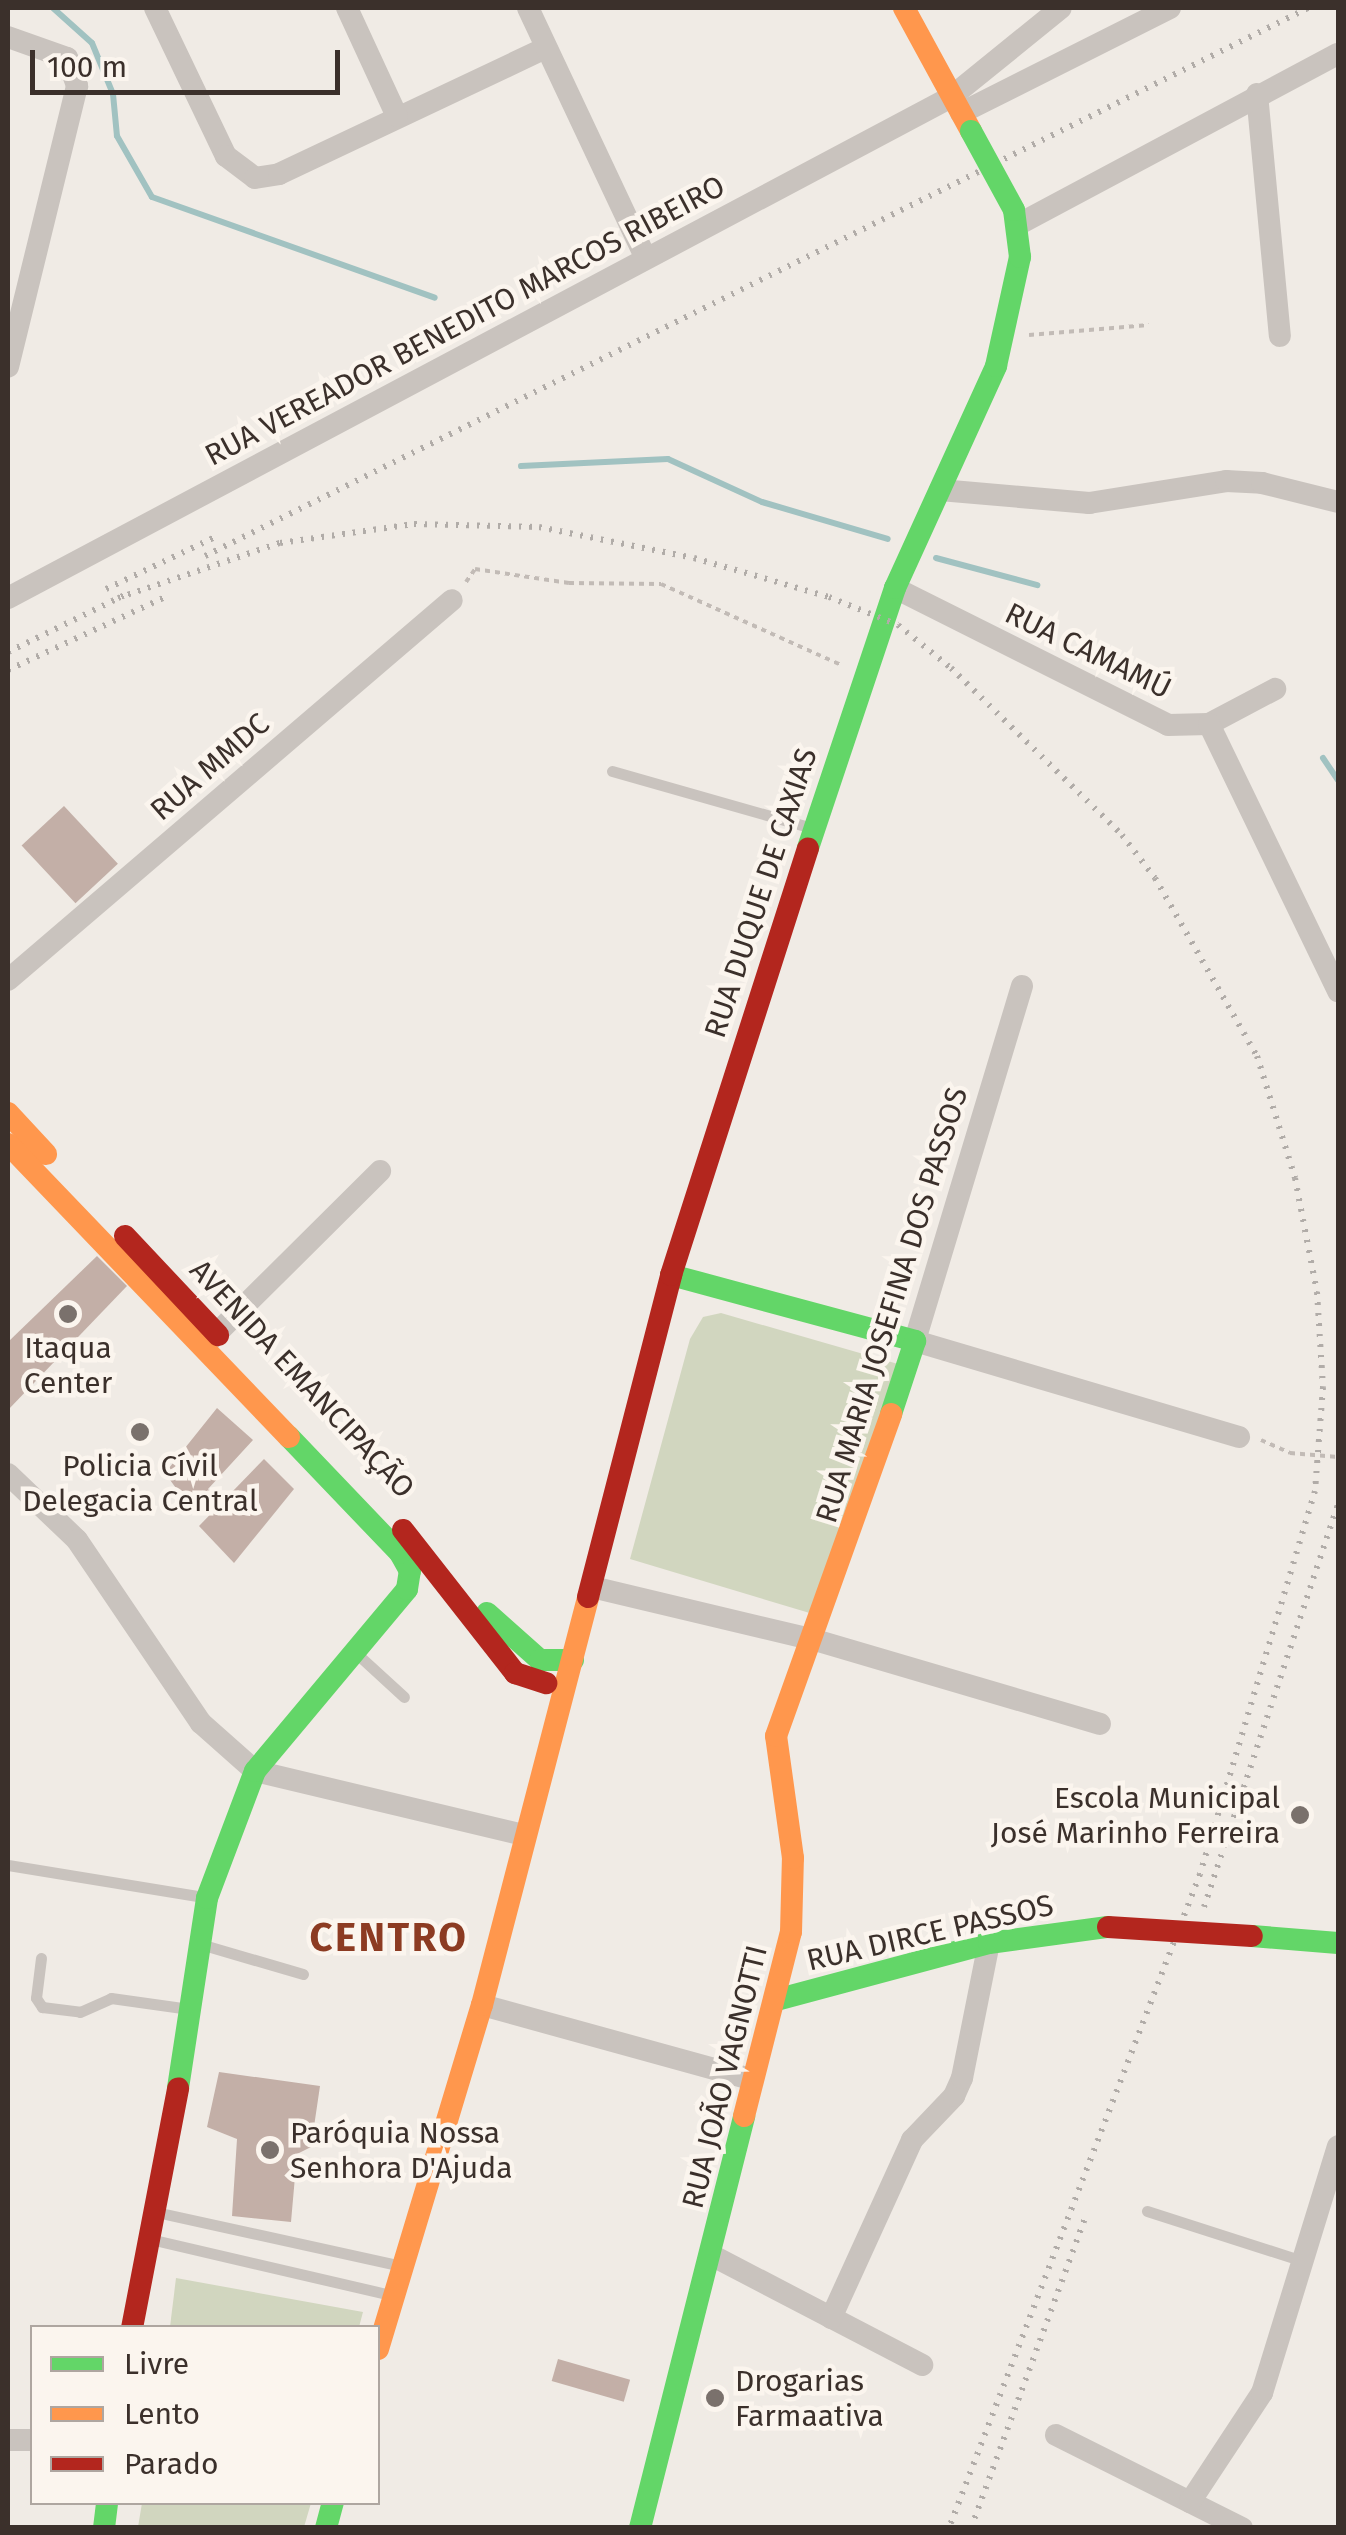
<!DOCTYPE html>
<meta charset="utf-8">
<style>
body{margin:0}
#map{position:relative;width:1346px;height:2535px;overflow:hidden;background:#f0ebe5;font-family:"Fira Sans",sans-serif}
div>[style]{position:absolute}
.green>*{inset:0;background:#d1d6bf}
.stream>*{height:6px;margin:-3px;padding:0 3px;transform-origin:3px;border-radius:3px;background:#a1c2c1}
.building>*{inset:0;background:#c3afa7;transform-origin:0 0}
.path>*{height:4px;margin-top:-2px;transform-origin:0;background:repeating-linear-gradient(90deg,#c2bbb6 0 5px,transparent 0 10px)}
.lane>*{height:11px;margin:-5.5px;padding:0 5.5px;transform-origin:5.5px;border-radius:5.5px;background:#c9c3be}
.street>*{height:22px;margin:-11px;padding:0 11px;transform-origin:11px;border-radius:11px;background:#c9c3be}
.fast>*{height:22px;margin:-11px;padding:0 11px;transform-origin:11px;border-radius:11px;background:#63d668}
.slow>*{height:22px;margin:-11px;padding:0 11px;transform-origin:11px;border-radius:11px;background:#ff974d}
.jam>*{height:22px;margin:-11px;padding:0 11px;transform-origin:11px;border-radius:11px;background:#b3261e}
.rail>*{height:6px;margin-top:-3px;transform-origin:0;background:repeating-linear-gradient(90deg,#b1aca8 0 2.5px,transparent 0 10.5px)}
.fast-bridge>*{height:22px;margin:-11px;padding:0 11px;transform-origin:11px;border-radius:11px;background:#63d668}
.jam-bridge>*{height:22px;margin:-11px;padding:0 11px;transform-origin:11px;border-radius:11px;background:#b3261e}
.dots>*{width:28px;height:28px;translate:-50% -50%;box-sizing:border-box;border:5px solid #fbf5ee;border-radius:50%}
span{translate:-50% -50%;white-space:nowrap;text-align:center;line-height:1.15;-webkit-text-stroke:9px #fbf5ee;paint-order:stroke}
.street-label{font-size:30px;color:#3b302b}
.poi-label{font-size:30px;color:#3b302b}
.right{translate:-100% -50%;text-align:right}
.left{translate:0 -50%;text-align:left}
.district-label{font-size:40px;color:#8c3b22;font-weight:700;letter-spacing:2.5px}
.frame{position:absolute;inset:0;border:10px solid #3b302b;pointer-events:none}
.legend{position:absolute;left:30px;top:2325px;width:350px;height:180px;box-sizing:border-box;background:#fbf5ee;border:2px solid #aea6a0;margin:0;padding:12px 18px;list-style:none;font-size:30px;color:#3b302b}
.legend li{display:flex;align-items:center;gap:20px;height:50px}
.legend b{width:50px;border:2px solid #aea6a0}
.scale{position:absolute;left:30px;top:50px;width:310px;height:45px;box-sizing:border-box;border:5px solid #3b302b;border-top:0;padding-left:12px;font-size:30px;line-height:35px;white-space:nowrap;color:#3b302b;-webkit-text-stroke:8px #fbf5ee;paint-order:stroke}
</style>
<div id="map">
<div class="green">
<div style="clip-path:polygon(721px 1313px,898px 1364px,813px 1614px,630px 1559px,690px 1339px,703px 1317px)"></div>
<div style="clip-path:polygon(176px 2278px,363px 2312px,359px 2327px,170px 2327px)"></div>
<div style="clip-path:polygon(142px 2503px,142px 2502px,311px 2503px,304px 2527px,138px 2527px)"></div>
</div>
<div class="stream">
<div style="left:53px;top:8px;width:52px;rotate:41.9deg"></div>
<div style="left:92px;top:43px;width:55px;rotate:67.6deg"></div>
<div style="left:113px;top:94px;width:42px;rotate:84.6deg"></div>
<div style="left:117px;top:136px;width:70px;rotate:60.2deg"></div>
<div style="left:152px;top:197px;width:300px;rotate:19.6deg"></div>
<div style="left:521px;top:466px;width:147px;rotate:-2.7deg"></div>
<div style="left:668px;top:459px;width:103px;rotate:24.6deg"></div>
<div style="left:762px;top:502px;width:131px;rotate:16.4deg"></div>
<div style="left:936px;top:558px;width:105px;rotate:15deg"></div>
<div style="left:1323px;top:758px;width:27px;rotate:56deg"></div>
</div>
<div class="building">
<div style="left:64px;top:806px;width:79px;height:58px;rotate:47deg"></div>
<div style="clip-path:polygon(97px 1256px,127px 1286px,8px 1410px,8px 1342px)"></div>
<div style="clip-path:polygon(217px 1408px,253px 1440px,208px 1489px,214px 1497px,194px 1513px,165px 1473px)"></div>
<div style="clip-path:polygon(264px 1459px,294px 1489px,234px 1563px,199px 1526px)"></div>
<div style="clip-path:polygon(219px 2072px,320px 2086px,311px 2147px,297px 2154px,291px 2222px,232px 2216px,237px 2139px,207px 2127px)"></div>
<div style="left:558px;top:2359px;width:75px;height:23px;rotate:16deg"></div>
</div>
<div class="path">
<div style="left:1029px;top:335px;width:120px;rotate:-4.8deg"></div>
<div style="left:466px;top:582px;width:16px;rotate:-55deg"></div>
<div style="left:475px;top:569px;width:95px;rotate:8.5deg"></div>
<div style="left:569px;top:583px;width:92px;rotate:0.6deg"></div>
<div style="left:661px;top:584px;width:197px;rotate:24.2deg"></div>
<div style="left:1261px;top:1440px;width:32px;rotate:24deg"></div>
<div style="left:1290px;top:1453px;width:48px;rotate:4.8deg"></div>
</div>
<div class="lane">
<div style="left:612px;top:771px;width:208px;rotate:15.9deg"></div>
<div style="left:356px;top:1653px;width:65px;rotate:42.5deg"></div>
<div style="left:8px;top:1865px;width:198px;rotate:9.3deg"></div>
<div style="left:207px;top:1946px;width:100px;rotate:16.3deg"></div>
<div style="left:41px;top:1958px;width:40px;rotate:97.1deg"></div>
<div style="left:36px;top:1998px;width:11px;rotate:56deg"></div>
<div style="left:42px;top:2007px;width:38px;rotate:7deg"></div>
<div style="left:80px;top:2012px;width:34px;rotate:-24deg"></div>
<div style="left:111px;top:1998px;width:79px;rotate:8deg"></div>
<div style="left:1147px;top:2211px;width:164px;rotate:17.8deg"></div>
<div style="left:156px;top:2212px;width:251px;rotate:12.4deg"></div>
<div style="left:150px;top:2239px;width:247px;rotate:13.1deg"></div>
</div>
<div class="street">
<div style="left:155px;top:8px;width:164px;rotate:64.4deg"></div>
<div style="left:226px;top:156px;width:36px;rotate:37deg"></div>
<div style="left:255px;top:178px;width:24px;rotate:-9deg"></div>
<div style="left:279px;top:174px;width:295px;rotate:-25.3deg"></div>
<div style="left:347px;top:8px;width:119px;rotate:65.2deg"></div>
<div style="left:528px;top:8px;width:273px;rotate:64.8deg"></div>
<div style="left:8px;top:37px;width:63px;rotate:19.6deg"></div>
<div style="left:67px;top:58px;width:30px;rotate:70deg"></div>
<div style="left:77px;top:86px;width:289px;rotate:103.8deg"></div>
<div style="left:1257px;top:94px;width:243px;rotate:84.6deg"></div>
<div style="left:961px;top:113px;width:234px;rotate:-26.7deg"></div>
<div style="left:1019px;top:224px;width:361px;rotate:-28.1deg"></div>
<div style="left:940px;top:490px;width:150px;rotate:5deg"></div>
<div style="left:1089px;top:503px;width:139px;rotate:-9.1deg"></div>
<div style="left:1226px;top:481px;width:36px;rotate:3deg"></div>
<div style="left:1262px;top:483px;width:78px;rotate:14deg"></div>
<div style="left:895px;top:588px;width:305px;rotate:26.6deg"></div>
<div style="left:1168px;top:725px;width:41px;rotate:-1.4deg"></div>
<div style="left:1209px;top:724px;width:75px;rotate:-27.9deg"></div>
<div style="left:8px;top:598px;width:1068px;rotate:-27.98deg"></div>
<div style="left:951px;top:97px;width:141px;rotate:-39deg"></div>
<div style="left:1209px;top:724px;width:297px;rotate:64.2deg"></div>
<div style="left:8px;top:980px;width:584px;rotate:-40.56deg"></div>
<div style="left:1022px;top:986px;width:371px;rotate:106.8deg"></div>
<div style="left:915px;top:1341px;width:338px;rotate:16.5deg"></div>
<div style="left:207px;top:1343px;width:244px;rotate:-44.8deg"></div>
<div style="left:8px;top:1474px;width:95px;rotate:43.7deg"></div>
<div style="left:77px;top:1540px;width:221px;rotate:55.9deg"></div>
<div style="left:201px;top:1723px;width:72px;rotate:41.6deg"></div>
<div style="left:255px;top:1771px;width:277px;rotate:13.4deg"></div>
<div style="left:592px;top:1587px;width:229px;rotate:13.4deg"></div>
<div style="left:815px;top:1640px;width:297px;rotate:16.4deg"></div>
<div style="left:482px;top:2005px;width:278px;rotate:15.4deg"></div>
<div style="left:713px;top:2256px;width:236px;rotate:27.5deg"></div>
<div style="left:831px;top:2318px;width:196px;rotate:-65.5deg"></div>
<div style="left:912px;top:2140px;width:61px;rotate:-46.3deg"></div>
<div style="left:954px;top:2096px;width:20px;rotate:-66deg"></div>
<div style="left:962px;top:2078px;width:138px;rotate:-78.7deg"></div>
<div style="left:1056px;top:2435px;width:208px;rotate:26.6deg"></div>
<div style="left:8px;top:2440px;width:24px"></div>
<div style="left:1190px;top:2502px;width:131px;rotate:-56.6deg"></div>
<div style="left:1262px;top:2393px;width:258px;rotate:-72.9deg"></div>
</div>
<div class="fast">
<div style="left:808px;top:848px;width:274px;rotate:-71.5deg"></div>
<div style="left:895px;top:588px;width:244px;rotate:-65.5deg"></div>
<div style="left:996px;top:366px;width:112px;rotate:-77.6deg"></div>
<div style="left:1020px;top:257px;width:47px;rotate:-97.3deg"></div>
<div style="left:671px;top:1275px;width:253px;rotate:15.1deg"></div>
<div style="left:915px;top:1341px;width:77px;rotate:108.2deg"></div>
<div style="left:487px;top:1613px;width:71px;rotate:41.6deg"></div>
<div style="left:540px;top:1660px;width:33px"></div>
<div style="left:1252px;top:1936px;width:86px;rotate:4.7deg"></div>
<div style="left:776px;top:2000px;width:220px;rotate:-15deg"></div>
<div style="left:989px;top:1943px;width:120px;rotate:-7.7deg"></div>
<div style="left:178px;top:2088px;width:192px;rotate:-81.3deg"></div>
<div style="left:207px;top:1898px;width:136px;rotate:-69.3deg"></div>
<div style="left:255px;top:1771px;width:237px;rotate:-50.1deg"></div>
<div style="left:407px;top:1589px;width:18px;rotate:-81deg"></div>
<div style="left:410px;top:1571px;width:21px;rotate:-119deg"></div>
<div style="left:400px;top:1553px;width:161px;rotate:-133.7deg"></div>
<div style="left:104px;top:2528px;width:26px;rotate:-83deg"></div>
<div style="left:326px;top:2528px;width:27px;rotate:-75deg"></div>
<div style="left:640px;top:2528px;width:425px;rotate:-75.8deg"></div>
</div>
<div class="slow">
<div style="left:904px;top:8px;width:140px;rotate:61.4deg"></div>
<div style="left:8px;top:1113px;width:56px;rotate:47.2deg"></div>
<div style="left:8px;top:1144px;width:406px;rotate:46.2deg"></div>
<div style="left:744px;top:2116px;width:190px;rotate:-75.7deg"></div>
<div style="left:791px;top:1932px;width:74px;rotate:-88.5deg"></div>
<div style="left:793px;top:1858px;width:123px;rotate:-97.9deg"></div>
<div style="left:776px;top:1736px;width:342px;rotate:-70.3deg"></div>
<div style="left:378px;top:2349px;width:359px;rotate:-73.2deg"></div>
<div style="left:482px;top:2005px;width:422px;rotate:-75.4deg"></div>
</div>
<div class="jam">
<div style="left:125px;top:1236px;width:136px;rotate:46.8deg"></div>
<div style="left:403px;top:1530px;width:182px;rotate:51.9deg"></div>
<div style="left:515px;top:1673px;width:33px;rotate:18deg"></div>
<div style="left:588px;top:1597px;width:333px;rotate:-75.5deg"></div>
<div style="left:671px;top:1275px;width:448px;rotate:-72.2deg"></div>
<div style="left:132px;top:2328px;width:244px;rotate:-79.1deg"></div>
</div>
<div class="rail">
<div style="left:205px;top:556px;width:1232px;rotate:-26.42deg"></div>
<div style="left:106px;top:589px;width:125px;rotate:-25.5deg"></div>
<div style="left:118px;top:598px;width:171px;rotate:-18.8deg"></div>
<div style="left:280px;top:543px;width:135px;rotate:-8.1deg"></div>
<div style="left:414px;top:524px;width:125px;rotate:1.4deg"></div>
<div style="left:539px;top:527px;width:158px;rotate:11.3deg"></div>
<div style="left:694px;top:558px;width:141px;rotate:16.1deg"></div>
<div style="left:829px;top:597px;width:74px;rotate:22.1deg"></div>
<div style="left:898px;top:625px;width:68px;rotate:39.1deg"></div>
<div style="left:951px;top:668px;width:239px;rotate:44.3deg"></div>
<div style="left:1122px;top:835px;width:54px;rotate:52.5deg"></div>
<div style="left:1155px;top:878px;width:205px;rotate:60.2deg"></div>
<div style="left:1257px;top:1056px;width:128px;rotate:72.7deg"></div>
<div style="left:1295px;top:1178px;width:116px;rotate:79.1deg"></div>
<div style="left:1317px;top:1292px;width:95px;rotate:86.4deg"></div>
<div style="left:1323px;top:1387px;width:104px;rotate:94.4deg"></div>
<div style="left:1315px;top:1491px;width:400px;rotate:106.7deg"></div>
<div style="left:1200px;top:1874px;width:701px;rotate:111deg"></div>
<div style="left:8px;top:652px;width:135px;rotate:-26deg"></div>
<div style="left:8px;top:670px;width:171px;rotate:-24.9deg"></div>
<div style="left:1204px;top:1907px;width:425px;rotate:-71.6deg"></div>
<div style="left:971px;top:2528px;width:333px;rotate:-69.8deg"></div>
</div>
<div class="fast-bridge">
<div style="left:971px;top:131px;width:90px;rotate:61.4deg"></div>
</div>
<div class="jam-bridge">
<div style="left:1108px;top:1927px;width:144px;rotate:3.6deg"></div>
</div>
<div class="dots">
<div style="left:68px;top:1314px;background:#7a716c"></div>
<div style="left:140px;top:1432px;background:#7a716c"></div>
<div style="left:1300px;top:1815px;background:#7a716c"></div>
<div style="left:270px;top:2150px;background:#7a716c"></div>
<div style="left:715px;top:2398px;background:#7a716c"></div>
</div>
<div class="street-label">
<span style="left:465px;top:321px;rotate:-28deg">RUA VEREADOR BENEDITO MARCOS RIBEIRO</span>
<span style="left:1088px;top:651px;rotate:26deg">RUA CAMAMÚ</span>
<span style="left:210px;top:767px;rotate:-41deg">RUA MMDC</span>
<span style="left:761px;top:893px;rotate:-72deg">RUA DUQUE DE CAXIAS</span>
<span style="left:892px;top:1305px;rotate:-73deg">RUA MARIA JOSEFINA DOS PASSOS</span>
<span style="left:302px;top:1379px;rotate:47deg">AVENIDA EMANCIPAÇÃO</span>
<span style="left:930px;top:1933px;rotate:-13deg">RUA DIRCE PASSOS</span>
<span style="left:725px;top:2077px;rotate:-76deg">RUA JOÃO VAGNOTTI</span>
</div>
<div class="poi-label">
<span style="left:68px;top:1365px">Itaqua<br>Center</span>
<span style="left:140px;top:1483px">Policia Cívil<br>Delegacia Central</span>
<span class="right" style="left:1280px;top:1815px">Escola Municipal<br>José Marinho Ferreira</span>
<span class="left" style="left:290px;top:2150px">Paróquia Nossa<br>Senhora D'Ajuda</span>
<span class="left" style="left:735px;top:2398px">Drogarias<br>Farmaativa</span>
</div>
<div class="district-label">
<span style="left:389px;top:1938px">CENTRO</span>
</div>
<div class="frame"></div>
<ul class="legend">
<li><b style="height:12px;background:#63d668"></b>Livre</li>
<li><b style="height:12px;background:#ff974d"></b>Lento</li>
<li><b style="height:12px;background:#b3261e"></b>Parado</li>
</ul>
<div class="scale">100 m</div>
</div>
